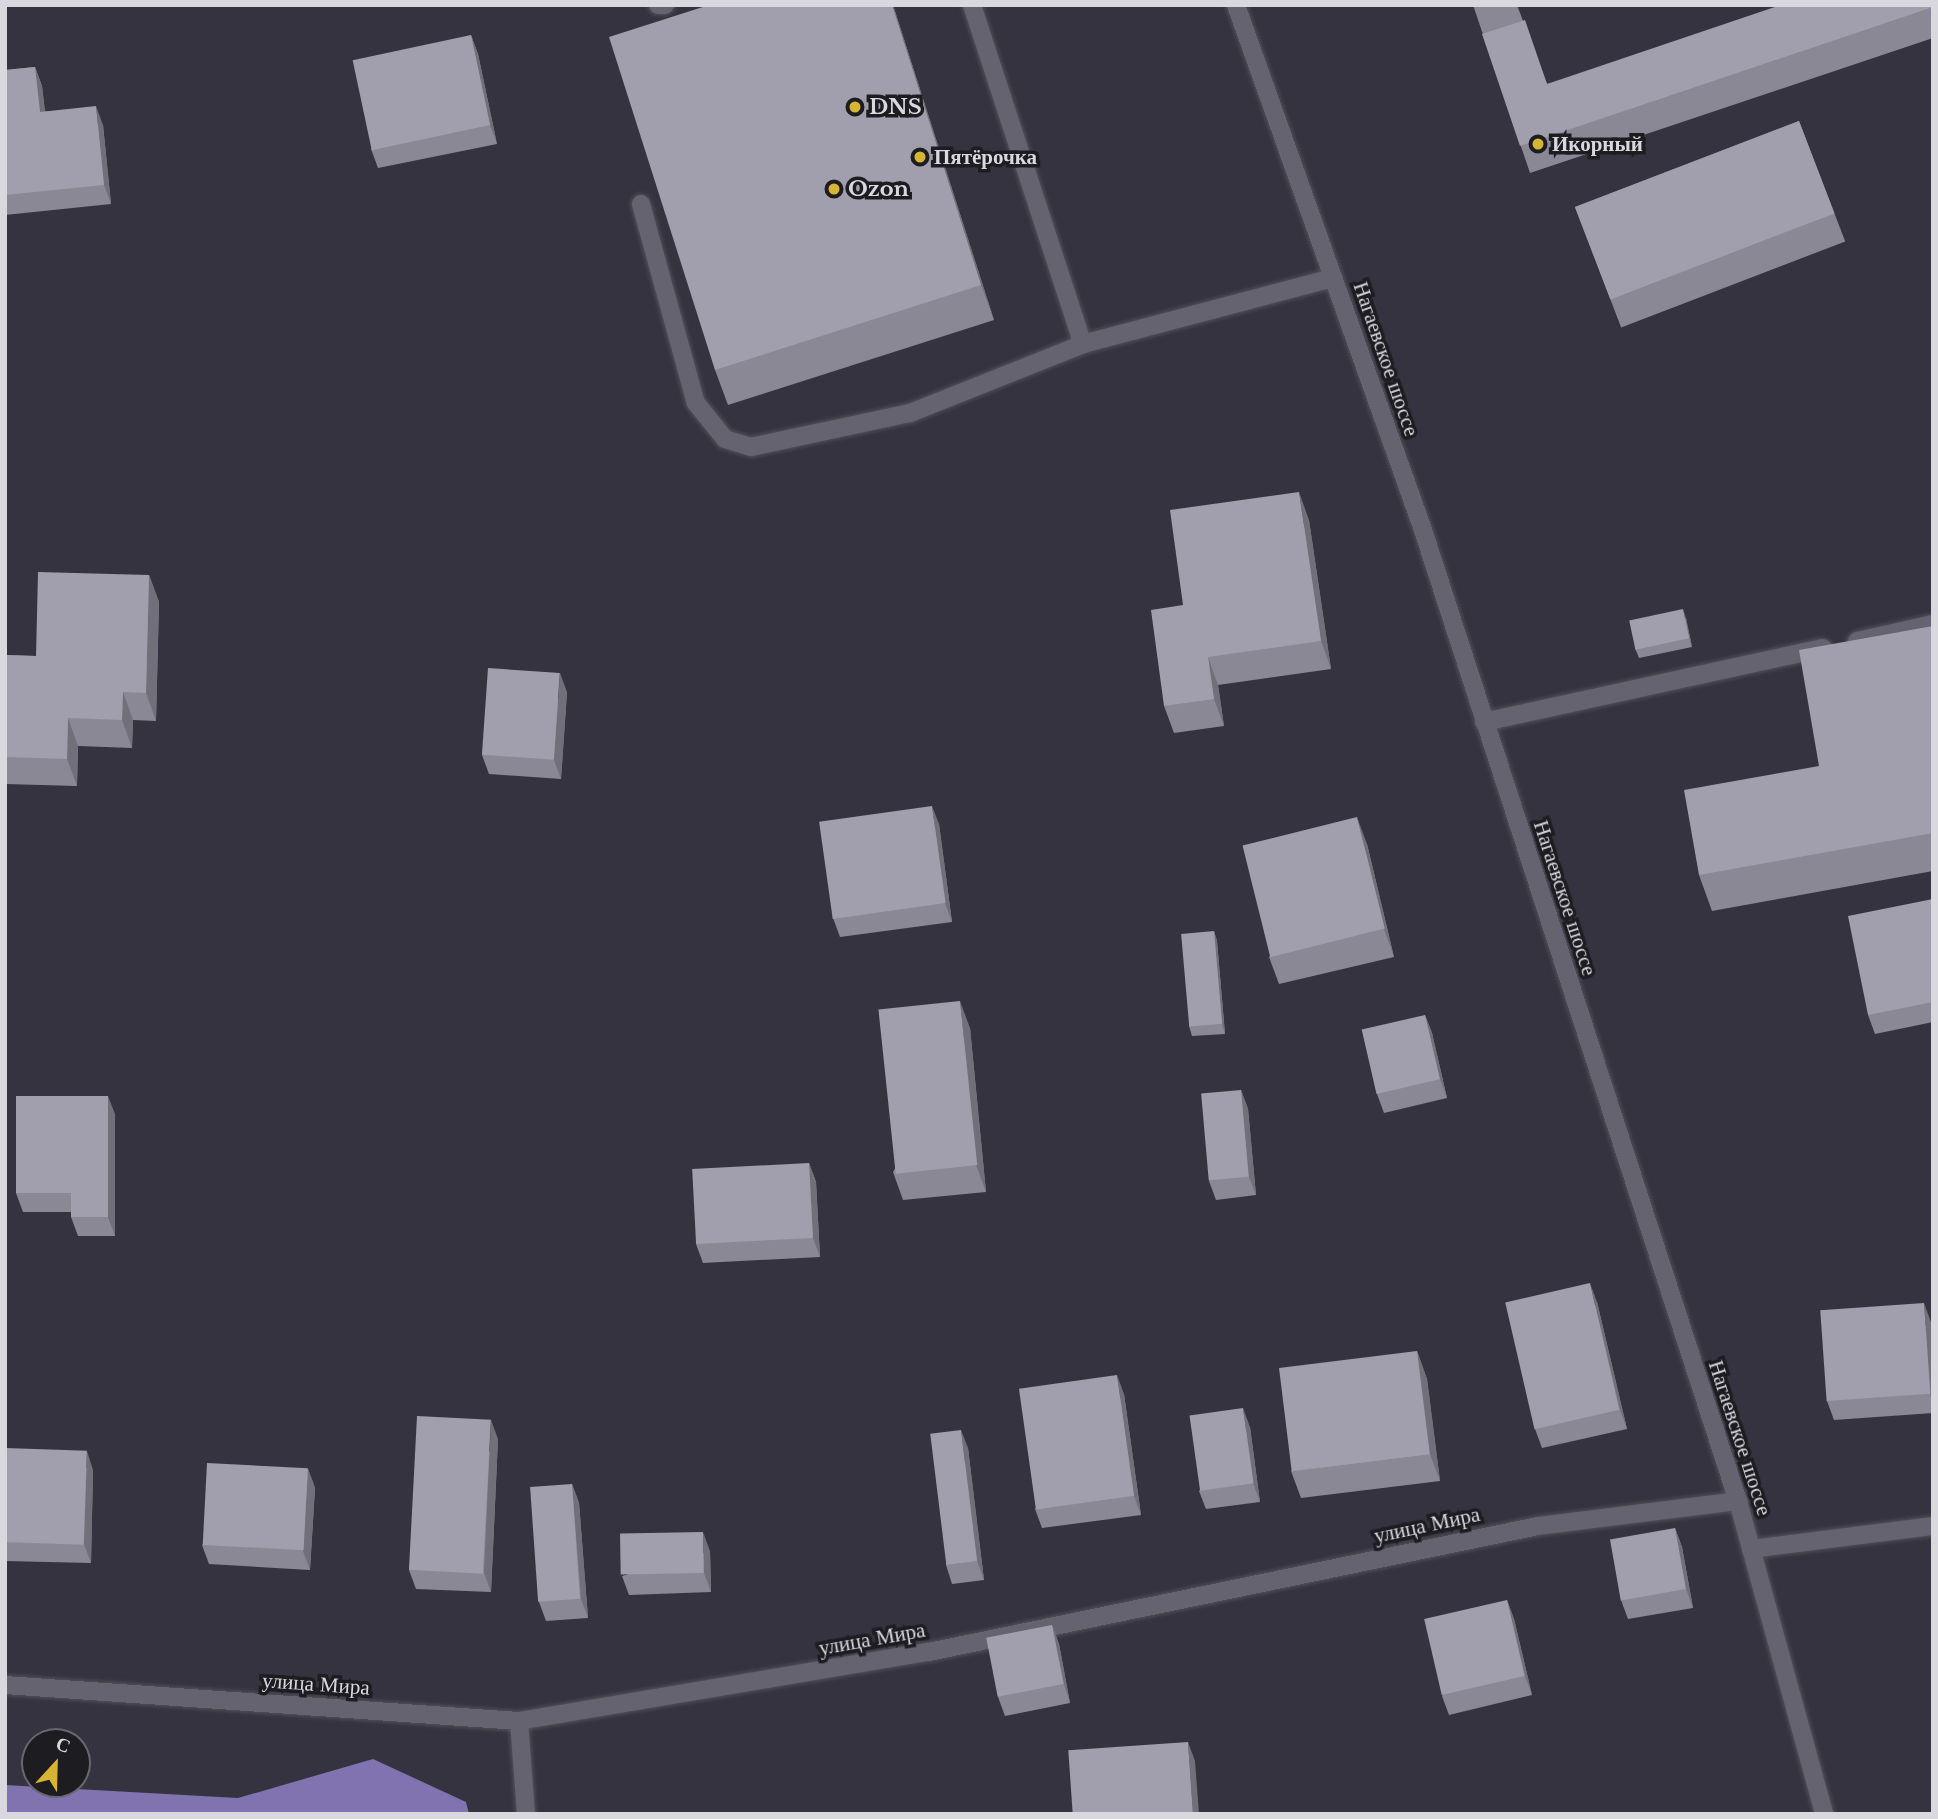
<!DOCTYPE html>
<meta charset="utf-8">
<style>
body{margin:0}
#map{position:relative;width:1938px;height:1819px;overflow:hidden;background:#35333f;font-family:"Libre Baskerville",serif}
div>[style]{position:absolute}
.water>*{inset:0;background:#8172b0}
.roads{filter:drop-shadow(0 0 2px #525059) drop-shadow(0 0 2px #525059)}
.service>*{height:18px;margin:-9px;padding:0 9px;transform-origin:9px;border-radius:9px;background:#656370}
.minor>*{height:18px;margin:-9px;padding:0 9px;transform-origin:9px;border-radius:9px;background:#656370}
.tertiary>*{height:18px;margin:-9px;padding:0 9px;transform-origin:9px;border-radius:9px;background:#656370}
.wall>*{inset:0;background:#8a8895;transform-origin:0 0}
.shaded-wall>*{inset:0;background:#716f79}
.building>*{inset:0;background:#a19ead;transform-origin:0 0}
.dots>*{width:19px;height:19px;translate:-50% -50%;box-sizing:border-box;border:4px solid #1d1c21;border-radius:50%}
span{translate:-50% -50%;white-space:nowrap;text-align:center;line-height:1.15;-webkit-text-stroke:7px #1d1c21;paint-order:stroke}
.poi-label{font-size:21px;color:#d9d8df;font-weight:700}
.left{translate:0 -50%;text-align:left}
.street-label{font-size:21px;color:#d9d8df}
.frame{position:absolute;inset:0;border:7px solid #d9d8df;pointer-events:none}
.north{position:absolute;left:21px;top:1728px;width:70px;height:70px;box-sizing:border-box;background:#1d1c21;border:2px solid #68676d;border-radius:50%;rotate:22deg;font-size:19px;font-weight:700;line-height:28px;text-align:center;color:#d9d8df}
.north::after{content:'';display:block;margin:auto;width:24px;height:32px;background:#d7b434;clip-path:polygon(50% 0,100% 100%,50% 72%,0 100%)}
</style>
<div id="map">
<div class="water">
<div style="clip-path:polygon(373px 1759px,466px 1802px,469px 1814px,5px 1814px,5px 1785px,238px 1798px)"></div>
</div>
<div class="roads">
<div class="service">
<div style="left:658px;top:5px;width:7px"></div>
<div style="left:972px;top:5px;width:357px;rotate:71.9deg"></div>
<div style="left:641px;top:204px;width:206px;rotate:74.6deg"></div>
<div style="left:696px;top:403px;width:46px;rotate:51.1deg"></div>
<div style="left:725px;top:439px;width:27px;rotate:17deg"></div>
<div style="left:751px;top:447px;width:163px;rotate:-12.1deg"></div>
<div style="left:910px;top:413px;width:186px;rotate:-21.7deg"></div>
<div style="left:1083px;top:344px;width:259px;rotate:-14.8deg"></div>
<div style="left:1857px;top:641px;width:78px;rotate:-12.6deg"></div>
<div style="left:1484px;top:722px;width:347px;rotate:-12.3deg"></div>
</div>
<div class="minor">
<div style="left:1751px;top:1549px;width:183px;rotate:-7.2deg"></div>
<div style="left:5px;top:1685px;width:515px;rotate:4.01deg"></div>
<div style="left:519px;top:1721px;width:416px;rotate:-9.6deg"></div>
<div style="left:929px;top:1652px;width:622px;rotate:-11.69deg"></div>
<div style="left:1538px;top:1526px;width:202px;rotate:-7.1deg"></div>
<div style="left:519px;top:1721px;width:93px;rotate:85.7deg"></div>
</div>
<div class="tertiary">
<div style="left:1236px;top:5px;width:557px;rotate:70.39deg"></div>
<div style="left:1423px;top:530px;width:1021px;rotate:72.03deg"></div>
<div style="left:1738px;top:1501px;width:325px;rotate:74.6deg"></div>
</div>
</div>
<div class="wall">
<div style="clip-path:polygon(709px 5px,893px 5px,994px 320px,728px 405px,715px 370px)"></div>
<div style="clip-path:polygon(1473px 5px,1517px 5px,1547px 84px,1933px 5px,1933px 38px,1530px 173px)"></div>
<div style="clip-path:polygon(471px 35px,478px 54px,497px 144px,378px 168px,371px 149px)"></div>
<div style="clip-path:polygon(35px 67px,42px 86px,45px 111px,103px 125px,111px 204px,5px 215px,5px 70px)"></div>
<div style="left:1799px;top:121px;width:129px;height:240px;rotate:69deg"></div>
<div style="clip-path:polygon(1309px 520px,1331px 669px,1218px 685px,1224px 726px,1174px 733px,1164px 706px,1183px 605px)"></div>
<div style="clip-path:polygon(149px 575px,159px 602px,156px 721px,133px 720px,132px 748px,78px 746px,77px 786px,5px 784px,5px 655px,36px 656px)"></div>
<div style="clip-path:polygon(1686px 618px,1692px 647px,1639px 658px,1635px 648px)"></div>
<div style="clip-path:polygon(1933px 626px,1933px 871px,1712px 911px,1699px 875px,1819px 766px)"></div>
<div style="clip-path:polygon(567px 692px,561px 779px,489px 774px,482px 755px)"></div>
<div style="clip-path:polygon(939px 824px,952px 922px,840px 937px,833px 918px)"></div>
<div style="clip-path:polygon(1367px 844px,1394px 957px,1279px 984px,1269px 957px)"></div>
<div style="clip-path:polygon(1933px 899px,1933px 1022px,1875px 1034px,1868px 1015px)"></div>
<div style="clip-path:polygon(1214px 931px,1217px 941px,1225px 1034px,1192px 1036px,1189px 1026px)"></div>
<div style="clip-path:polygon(1425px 1015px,1432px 1033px,1447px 1098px,1384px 1113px,1377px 1094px)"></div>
<div style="clip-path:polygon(970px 1028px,986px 1192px,903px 1200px,893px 1172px)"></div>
<div style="clip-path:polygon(1241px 1090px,1248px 1109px,1256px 1195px,1216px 1200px,1209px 1181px)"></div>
<div style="clip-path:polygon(115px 1114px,115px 1236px,78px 1236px,71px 1217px,71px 1212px,23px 1212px,16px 1193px)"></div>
<div style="clip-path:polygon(809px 1163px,816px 1182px,820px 1257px,703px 1263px,696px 1244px)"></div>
<div style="clip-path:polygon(1597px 1302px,1627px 1429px,1542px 1448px,1535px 1429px)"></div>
<div style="clip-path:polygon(1931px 1322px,1933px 1351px,1933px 1413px,1834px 1420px,1827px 1401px)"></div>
<div style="clip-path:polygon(1417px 1351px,1427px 1379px,1440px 1481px,1301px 1498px,1291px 1471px)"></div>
<div style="clip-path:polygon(1124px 1394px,1141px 1515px,1042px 1528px,1035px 1509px)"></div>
<div style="clip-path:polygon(1250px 1427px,1260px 1502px,1206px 1509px,1199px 1491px)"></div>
<div style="clip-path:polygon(498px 1439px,491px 1592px,416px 1589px,409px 1570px)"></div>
<div style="clip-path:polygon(5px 1448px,93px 1470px,91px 1563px,5px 1561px)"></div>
<div style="clip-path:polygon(968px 1448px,984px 1580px,952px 1584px,946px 1565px)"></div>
<div style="clip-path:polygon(308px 1469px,315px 1488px,310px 1570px,209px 1564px,202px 1545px)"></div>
<div style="clip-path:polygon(572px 1484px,579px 1503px,588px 1618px,546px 1621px,539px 1602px)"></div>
<div style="clip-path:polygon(1675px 1528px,1682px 1547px,1693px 1608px,1628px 1619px,1621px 1600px)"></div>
<div style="clip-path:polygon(710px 1551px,711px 1592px,629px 1595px,622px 1576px)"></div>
<div style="clip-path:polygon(1507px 1600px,1514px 1619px,1532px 1695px,1449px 1715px,1442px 1696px)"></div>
<div style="clip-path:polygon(1052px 1625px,1059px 1644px,1070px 1703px,1005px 1716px,998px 1697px)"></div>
</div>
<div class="shaded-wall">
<div style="clip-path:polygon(892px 5px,893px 5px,994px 320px,981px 285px)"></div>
<div style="clip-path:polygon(471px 35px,478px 54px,497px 144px,490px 125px)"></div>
<div style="clip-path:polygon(35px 67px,42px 86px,47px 131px,40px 112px)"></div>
<div style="clip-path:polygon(96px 106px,103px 125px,111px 204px,104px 185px)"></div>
<div style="clip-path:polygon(1299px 492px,1309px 520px,1331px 669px,1321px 641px)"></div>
<div style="clip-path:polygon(149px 575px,159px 602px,156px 721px,146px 693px)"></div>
<div style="clip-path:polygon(1683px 609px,1686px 618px,1692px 647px,1689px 638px)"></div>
<div style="clip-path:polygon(1208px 657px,1218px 685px,1224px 726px,1214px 699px)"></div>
<div style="clip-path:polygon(560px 673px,567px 692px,561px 779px,554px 760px)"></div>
<div style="clip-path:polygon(123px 692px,133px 720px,132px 748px,122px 720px)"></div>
<div style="clip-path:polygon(68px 718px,78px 746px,77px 786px,67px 759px)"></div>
<div style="clip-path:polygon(932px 806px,939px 824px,952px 922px,945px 903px)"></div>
<div style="clip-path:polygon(1357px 817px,1367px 844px,1394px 957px,1384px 929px)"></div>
<div style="clip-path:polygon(1214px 931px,1217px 941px,1225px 1034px,1222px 1024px)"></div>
<div style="clip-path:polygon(960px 1001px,970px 1028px,986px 1192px,976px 1165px)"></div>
<div style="clip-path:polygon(1425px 1015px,1432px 1033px,1447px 1098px,1440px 1079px)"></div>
<div style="clip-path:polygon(1241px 1090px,1248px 1109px,1256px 1195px,1249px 1177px)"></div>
<div style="clip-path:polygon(108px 1096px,115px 1114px,115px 1236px,108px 1217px)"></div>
<div style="clip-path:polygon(809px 1163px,816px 1182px,820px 1257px,813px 1238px)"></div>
<div style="clip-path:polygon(1590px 1283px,1597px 1302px,1627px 1429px,1620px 1410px)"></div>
<div style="clip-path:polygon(1924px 1303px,1931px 1322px,1933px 1351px,1933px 1401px,1930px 1394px)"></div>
<div style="clip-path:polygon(1417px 1351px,1427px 1379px,1440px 1481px,1430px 1454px)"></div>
<div style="clip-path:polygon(1117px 1375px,1124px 1394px,1141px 1515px,1134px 1496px)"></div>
<div style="clip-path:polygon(1243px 1408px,1250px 1427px,1260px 1502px,1253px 1483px)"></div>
<div style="clip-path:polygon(491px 1420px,498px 1439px,491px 1592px,484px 1573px)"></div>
<div style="clip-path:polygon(961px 1430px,968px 1448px,984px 1580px,977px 1561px)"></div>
<div style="clip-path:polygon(87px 1451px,93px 1470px,91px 1563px,84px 1544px)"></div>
<div style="clip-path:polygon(308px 1469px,315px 1488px,310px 1570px,303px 1551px)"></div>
<div style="clip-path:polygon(572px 1484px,579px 1503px,588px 1618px,581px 1599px)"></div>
<div style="clip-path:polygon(1675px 1528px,1682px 1547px,1693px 1608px,1686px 1589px)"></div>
<div style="clip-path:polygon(703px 1532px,710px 1551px,711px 1592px,704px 1573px)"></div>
<div style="clip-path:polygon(1507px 1600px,1514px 1619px,1532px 1695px,1525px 1676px)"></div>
<div style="clip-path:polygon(1052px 1625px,1059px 1644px,1070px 1703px,1064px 1684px)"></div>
<div style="clip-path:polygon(1188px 1742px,1195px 1761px,1199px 1814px,1193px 1814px)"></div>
</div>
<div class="building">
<div style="clip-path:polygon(709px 5px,892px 5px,981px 285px,715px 370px,609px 37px)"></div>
<div style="clip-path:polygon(1781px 5px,1933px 5px,1933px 7px,1520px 146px,1482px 34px,1525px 20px,1547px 84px)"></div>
<div style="left:471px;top:35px;width:92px;height:121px;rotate:78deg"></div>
<div style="clip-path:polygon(35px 67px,40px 112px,96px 106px,104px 185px,5px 195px,5px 70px)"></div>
<div style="left:1799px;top:121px;width:99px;height:240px;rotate:69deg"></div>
<div style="clip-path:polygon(1299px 492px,1321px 641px,1208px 657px,1214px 699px,1164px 706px,1151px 610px,1183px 605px,1170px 510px)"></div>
<div style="clip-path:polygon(38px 572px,149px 575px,146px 693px,123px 692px,122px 720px,68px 718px,67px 759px,5px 757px,5px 655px,36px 656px)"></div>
<div style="left:1683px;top:609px;width:30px;height:55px;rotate:78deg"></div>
<div style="clip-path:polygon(1933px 626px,1933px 833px,1699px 875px,1684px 790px,1819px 766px,1799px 650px)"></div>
<div style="left:488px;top:668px;width:72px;height:87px;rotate:4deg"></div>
<div style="left:932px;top:806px;width:98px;height:114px;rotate:82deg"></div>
<div style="left:1357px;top:817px;width:115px;height:118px;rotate:76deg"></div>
<div style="clip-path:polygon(1933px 899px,1933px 1002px,1868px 1015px,1848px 916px)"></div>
<div style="left:1214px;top:931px;width:93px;height:33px;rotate:85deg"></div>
<div style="left:960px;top:1001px;width:165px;height:82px;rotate:84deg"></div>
<div style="left:1425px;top:1015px;width:66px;height:65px;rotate:77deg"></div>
<div style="left:1241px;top:1090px;width:87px;height:40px;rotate:85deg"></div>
<div style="clip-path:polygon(16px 1096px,108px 1096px,108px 1217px,71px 1217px,71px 1193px,16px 1193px)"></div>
<div style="left:809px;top:1163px;width:75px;height:117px;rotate:87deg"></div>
<div style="left:1590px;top:1283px;width:130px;height:87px;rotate:77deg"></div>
<div style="left:1924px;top:1303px;width:91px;height:104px;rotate:86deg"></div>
<div style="left:1417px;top:1351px;width:104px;height:139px;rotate:83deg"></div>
<div style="left:1117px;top:1375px;width:122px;height:99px;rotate:82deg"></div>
<div style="left:1243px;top:1408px;width:76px;height:54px;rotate:82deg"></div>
<div style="left:417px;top:1416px;width:74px;height:154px;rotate:3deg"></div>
<div style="left:961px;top:1430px;width:132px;height:31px;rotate:83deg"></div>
<div style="left:5px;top:1448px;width:82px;height:94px;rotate:2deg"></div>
<div style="left:207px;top:1463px;width:101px;height:82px;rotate:3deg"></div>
<div style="left:572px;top:1484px;width:115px;height:42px;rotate:86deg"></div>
<div style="left:1675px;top:1528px;width:62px;height:66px;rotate:80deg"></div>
<div style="left:703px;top:1532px;width:41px;height:83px;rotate:89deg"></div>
<div style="left:1507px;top:1600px;width:78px;height:85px;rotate:77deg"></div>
<div style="left:1052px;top:1625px;width:60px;height:67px;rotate:79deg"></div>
<div style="left:1188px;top:1742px;width:72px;height:120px;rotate:86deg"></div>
</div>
<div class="dots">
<div style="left:855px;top:107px;background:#d7b434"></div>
<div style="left:1538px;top:144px;background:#d7b434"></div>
<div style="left:920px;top:157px;background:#d7b434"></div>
<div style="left:834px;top:189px;background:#d7b434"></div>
</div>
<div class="poi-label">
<span class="left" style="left:869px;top:107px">DNS</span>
<span class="left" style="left:1552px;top:144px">Икорный</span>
<span class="left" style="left:934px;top:157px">Пятёрочка</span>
<span class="left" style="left:848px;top:189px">Ozon</span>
</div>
<div class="street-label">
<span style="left:1386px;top:359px;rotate:71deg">Нагаевское шоссе</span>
<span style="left:1565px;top:898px;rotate:72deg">Нагаевское шоссе</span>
<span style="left:1740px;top:1438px;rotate:72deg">Нагаевское шоссе</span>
<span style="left:1427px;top:1525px;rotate:-12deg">улица Мира</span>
<span style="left:872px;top:1639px;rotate:-10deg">улица Мира</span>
<span style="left:316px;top:1684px;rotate:4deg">улица Мира</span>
</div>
<div class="frame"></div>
<div class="north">С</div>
</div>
